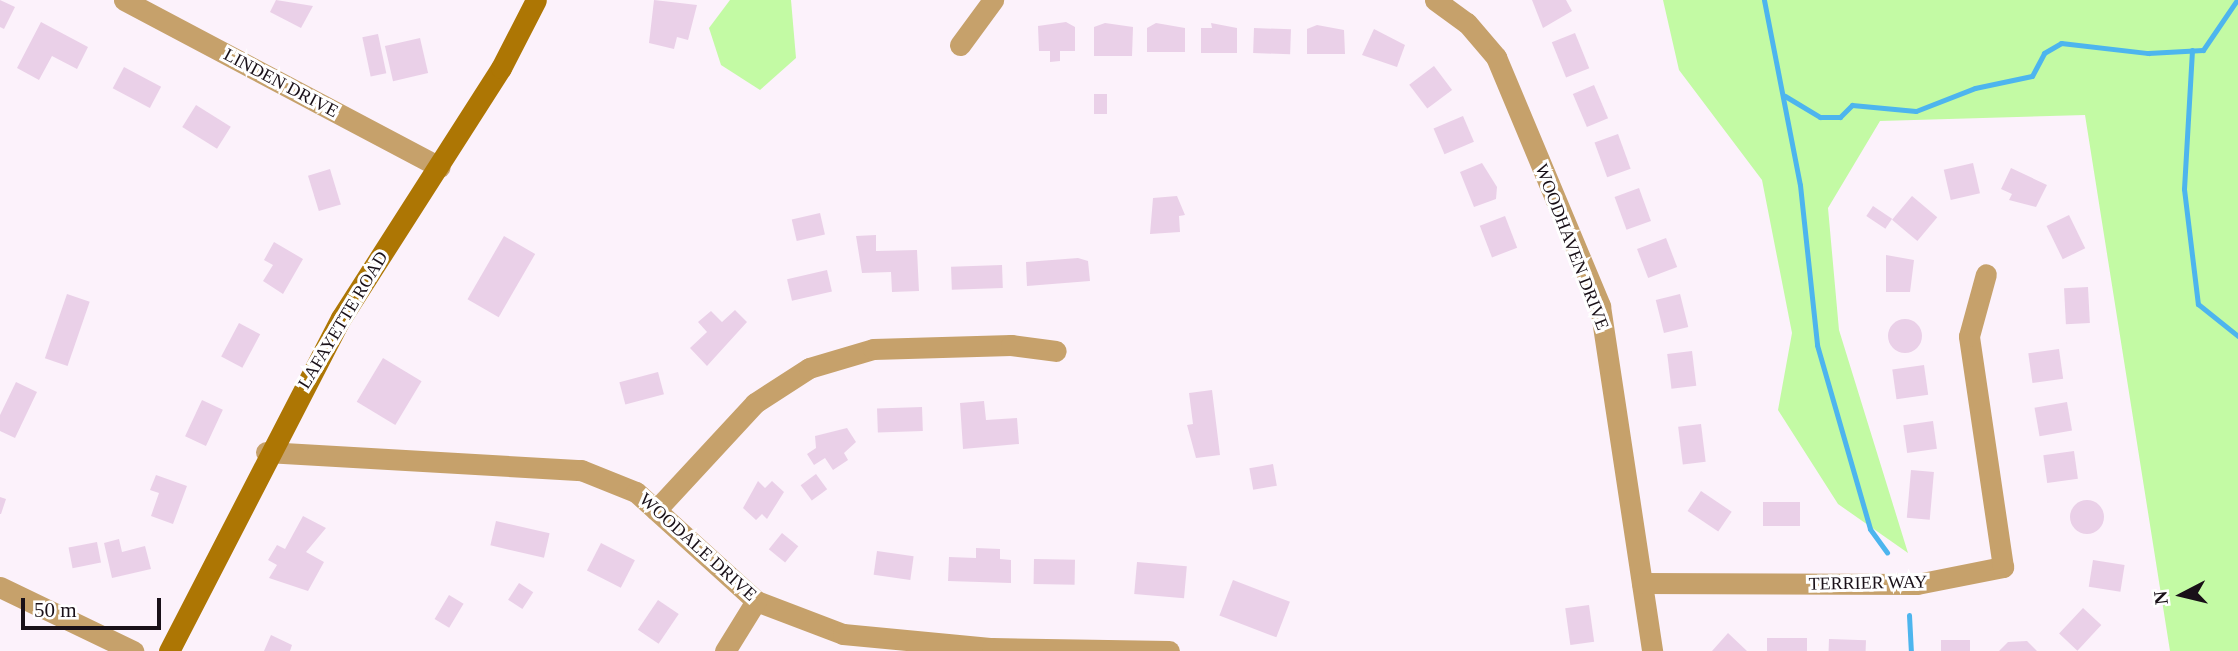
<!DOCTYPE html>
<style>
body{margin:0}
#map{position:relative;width:2238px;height:651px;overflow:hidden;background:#fcf2fb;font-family:"Times New Roman",serif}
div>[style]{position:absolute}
.green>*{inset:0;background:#c3faa4}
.stream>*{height:5px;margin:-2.5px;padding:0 2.5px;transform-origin:2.5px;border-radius:2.5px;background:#4db5ee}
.building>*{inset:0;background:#ead0e8;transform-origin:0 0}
.round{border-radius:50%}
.minor>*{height:21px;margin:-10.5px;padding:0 10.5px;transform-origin:10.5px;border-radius:10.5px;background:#c6a16b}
.secondary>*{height:21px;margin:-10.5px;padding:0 10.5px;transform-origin:10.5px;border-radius:10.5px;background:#ad7604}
span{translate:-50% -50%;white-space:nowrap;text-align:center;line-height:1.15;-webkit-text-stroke:6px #fff;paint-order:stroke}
.street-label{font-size:18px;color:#191018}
.north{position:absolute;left:2147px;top:560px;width:70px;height:70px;-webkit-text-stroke:5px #fff;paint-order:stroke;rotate:263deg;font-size:19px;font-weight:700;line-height:28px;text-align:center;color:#191018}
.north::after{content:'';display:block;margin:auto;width:24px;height:32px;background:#191018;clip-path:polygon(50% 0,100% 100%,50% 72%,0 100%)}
.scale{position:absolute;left:21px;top:598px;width:140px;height:32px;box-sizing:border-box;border:4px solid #191018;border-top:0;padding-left:9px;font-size:21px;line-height:24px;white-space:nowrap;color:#191018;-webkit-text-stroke:5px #fff;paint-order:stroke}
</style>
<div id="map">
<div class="green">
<div style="clip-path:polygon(730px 0,791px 0,796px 58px,760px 90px,721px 65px,709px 28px)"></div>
<div style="clip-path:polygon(1663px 0,2238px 0,2238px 651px,2170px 651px,2085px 115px,1880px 121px,1828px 208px,1839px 330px,1908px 553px,1838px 504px,1778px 410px,1792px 333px,1762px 180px,1679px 70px)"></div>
</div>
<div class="stream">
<div style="left:1764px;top:0;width:188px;rotate:79deg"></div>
<div style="left:1800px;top:185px;width:161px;rotate:83.9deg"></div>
<div style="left:1817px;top:345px;width:191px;rotate:73.9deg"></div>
<div style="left:1870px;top:529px;width:29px;rotate:54deg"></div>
<div style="left:2192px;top:50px;width:139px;rotate:93.3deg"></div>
<div style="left:2184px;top:189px;width:116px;rotate:83.1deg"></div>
<div style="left:2198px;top:304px;width:51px;rotate:38.7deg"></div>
<div style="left:1785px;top:96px;width:41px;rotate:31deg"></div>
<div style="left:1820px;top:117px;width:20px"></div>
<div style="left:1840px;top:117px;width:17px;rotate:-45deg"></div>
<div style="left:1852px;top:105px;width:64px;rotate:5.4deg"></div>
<div style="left:1916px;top:111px;width:63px;rotate:-21.3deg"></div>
<div style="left:1975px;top:88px;width:58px;rotate:-11.9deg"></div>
<div style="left:2032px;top:76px;width:26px;rotate:-62deg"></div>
<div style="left:2044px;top:53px;width:20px;rotate:-30deg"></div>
<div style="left:2061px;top:43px;width:88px;rotate:6.6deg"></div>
<div style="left:2148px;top:53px;width:55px;rotate:-3.1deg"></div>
<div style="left:2203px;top:50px;width:60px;rotate:-55.8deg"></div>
<div style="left:1909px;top:615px;width:36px;rotate:87deg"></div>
</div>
<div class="building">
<div style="clip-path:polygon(0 0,15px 7px,4px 29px,0 27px)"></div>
<div style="clip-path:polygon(276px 0,313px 6px,301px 28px,270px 12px)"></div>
<div style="clip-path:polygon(654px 0,697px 5px,688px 40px,677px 37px,674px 49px,649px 43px)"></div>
<div style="clip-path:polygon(1532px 0,1566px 0,1572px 11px,1543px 28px)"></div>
<div style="clip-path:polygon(41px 22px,88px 47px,77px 69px,52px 56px,39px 80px,17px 68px)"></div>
<div style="clip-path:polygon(1066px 22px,1075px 27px,1075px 51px,1060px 51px,1060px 61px,1050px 62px,1050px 51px,1039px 51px,1038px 26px)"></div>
<div style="clip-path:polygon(1105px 23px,1133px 27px,1132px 56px,1094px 56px,1094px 27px)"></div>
<div style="clip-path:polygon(1156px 23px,1185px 28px,1185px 52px,1147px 52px,1147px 28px)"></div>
<div style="clip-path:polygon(1211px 23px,1237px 28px,1237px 53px,1201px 53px,1201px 28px,1212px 28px)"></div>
<div style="clip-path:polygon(1317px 25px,1344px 30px,1345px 54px,1307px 54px,1307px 29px)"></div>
<div style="left:1254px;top:28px;width:37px;height:25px;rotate:2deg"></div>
<div style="clip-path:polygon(1374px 29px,1405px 45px,1397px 67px,1362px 55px)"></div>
<div style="left:1575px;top:33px;width:38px;height:25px;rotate:68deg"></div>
<div style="left:378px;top:34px;width:40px;height:16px;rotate:78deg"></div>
<div style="left:420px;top:38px;width:36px;height:36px;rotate:77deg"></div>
<div style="left:1434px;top:66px;width:30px;height:31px;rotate:53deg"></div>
<div style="left:124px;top:67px;width:42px;height:24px;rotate:28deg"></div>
<div style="left:1594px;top:85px;width:36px;height:23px;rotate:67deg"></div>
<div style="left:1094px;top:94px;width:13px;height:20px"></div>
<div style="left:196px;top:105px;width:41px;height:26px;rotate:32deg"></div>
<div style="left:1463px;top:116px;width:28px;height:32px;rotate:67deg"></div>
<div style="left:1618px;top:134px;width:37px;height:25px;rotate:70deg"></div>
<div style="clip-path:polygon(1482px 163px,1497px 187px,1496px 199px,1474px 207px,1460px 172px)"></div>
<div style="left:1973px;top:163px;width:31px;height:30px;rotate:77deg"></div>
<div style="clip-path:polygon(2011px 168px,2047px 185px,2036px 207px,2009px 200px,2012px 194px,2001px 189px)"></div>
<div style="left:330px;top:169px;width:37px;height:23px;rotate:73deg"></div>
<div style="left:1639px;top:188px;width:35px;height:26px;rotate:70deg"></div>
<div style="clip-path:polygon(1177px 196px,1185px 215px,1179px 216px,1180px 232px,1150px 234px,1153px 198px)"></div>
<div style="left:1912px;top:196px;width:33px;height:31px;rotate:40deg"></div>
<div style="left:1873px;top:206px;width:23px;height:12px;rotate:34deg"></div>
<div style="left:820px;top:213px;width:22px;height:29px;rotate:77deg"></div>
<div style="left:2069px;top:215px;width:37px;height:25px;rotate:64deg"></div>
<div style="left:1505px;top:216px;width:34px;height:27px;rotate:69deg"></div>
<div style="clip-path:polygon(876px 235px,876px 251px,917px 250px,919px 291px,892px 292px,891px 272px,862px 273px,856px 236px)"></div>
<div style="left:504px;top:236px;width:36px;height:73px;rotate:30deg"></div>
<div style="left:1666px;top:238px;width:31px;height:31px;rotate:69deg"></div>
<div style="clip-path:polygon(274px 242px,303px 259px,283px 294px,263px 281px,273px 265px,264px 260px)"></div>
<div style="clip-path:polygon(1886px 255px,1914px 260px,1910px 292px,1886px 292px)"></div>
<div style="clip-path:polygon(1078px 258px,1088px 261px,1090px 281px,1027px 286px,1026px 262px)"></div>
<div style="left:1002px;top:265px;width:23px;height:51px;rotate:88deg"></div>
<div style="left:827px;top:270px;width:22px;height:41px;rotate:77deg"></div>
<div style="left:2088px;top:287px;width:36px;height:24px;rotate:87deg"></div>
<div style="left:67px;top:294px;width:24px;height:68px;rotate:19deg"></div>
<div style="left:1680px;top:294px;width:34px;height:25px;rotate:76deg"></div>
<div style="clip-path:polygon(735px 310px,747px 322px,707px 366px,690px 348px,707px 332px,698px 322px,711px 311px,722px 322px)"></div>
<div class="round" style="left:1888px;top:319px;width:34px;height:34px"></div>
<div style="left:239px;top:323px;width:24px;height:38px;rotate:28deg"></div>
<div style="left:2059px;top:349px;width:30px;height:31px;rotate:82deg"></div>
<div style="left:1692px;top:351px;width:35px;height:25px;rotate:83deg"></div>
<div style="left:383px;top:358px;width:45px;height:51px;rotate:31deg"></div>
<div style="left:1924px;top:365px;width:30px;height:32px;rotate:82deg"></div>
<div style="left:658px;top:372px;width:23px;height:40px;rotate:75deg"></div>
<div style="clip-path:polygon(16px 382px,37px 392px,15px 438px,0 431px,0 415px)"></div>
<div style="clip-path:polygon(1212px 390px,1220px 455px,1196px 458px,1187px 425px,1193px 424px,1189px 393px)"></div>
<div style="left:202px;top:400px;width:23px;height:40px;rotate:25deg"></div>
<div style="clip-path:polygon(984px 401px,986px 420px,1017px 418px,1019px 444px,963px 449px,960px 403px)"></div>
<div style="left:2067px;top:402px;width:29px;height:33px;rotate:80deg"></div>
<div style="left:922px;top:407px;width:24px;height:45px;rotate:88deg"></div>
<div style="left:1933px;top:421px;width:28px;height:30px;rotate:82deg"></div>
<div style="left:1701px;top:424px;width:38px;height:23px;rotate:83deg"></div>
<div style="clip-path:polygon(847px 428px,856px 442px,844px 453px,848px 460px,833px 470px,825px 458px,814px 465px,807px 454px,816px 448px,815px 436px)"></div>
<div style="left:2074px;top:451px;width:28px;height:31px;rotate:82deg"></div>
<div style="left:1273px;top:464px;width:22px;height:24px;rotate:80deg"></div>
<div style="left:1911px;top:470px;width:23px;height:48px;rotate:5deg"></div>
<div style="left:816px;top:474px;width:19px;height:19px;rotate:54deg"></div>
<div style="clip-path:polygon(156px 475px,187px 486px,173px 524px,151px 516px,159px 493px,150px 490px)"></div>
<div style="clip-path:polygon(758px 481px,765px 488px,772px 481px,784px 492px,767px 519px,762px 514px,756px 520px,743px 508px)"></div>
<div style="left:1701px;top:491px;width:37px;height:24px;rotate:34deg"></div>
<div style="clip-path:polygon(0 497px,6px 499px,1px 514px,0 514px)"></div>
<div class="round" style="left:2070px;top:500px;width:34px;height:34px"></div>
<div style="left:1763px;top:502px;width:37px;height:24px"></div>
<div style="clip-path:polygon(303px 516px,326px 528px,306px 552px,324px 562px,308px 591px,269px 578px,277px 565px,268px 560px,277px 545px,285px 549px)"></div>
<div style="left:496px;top:521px;width:55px;height:25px;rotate:13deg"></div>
<div style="left:782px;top:533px;width:21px;height:21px;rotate:39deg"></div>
<div style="clip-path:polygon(119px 539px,122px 552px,145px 546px,151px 569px,112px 578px,104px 543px)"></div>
<div style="left:97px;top:542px;width:21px;height:29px;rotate:79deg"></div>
<div style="left:601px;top:543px;width:38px;height:31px;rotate:27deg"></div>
<div style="clip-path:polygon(976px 548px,1000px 549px,1000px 559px,1011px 560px,1011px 583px,948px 581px,949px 557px,976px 558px)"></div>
<div style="left:877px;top:551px;width:37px;height:24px;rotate:8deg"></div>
<div style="left:1034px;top:559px;width:41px;height:25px;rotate:1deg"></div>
<div style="left:2093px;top:560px;width:32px;height:27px;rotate:9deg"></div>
<div style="left:1137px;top:562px;width:50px;height:32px;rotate:5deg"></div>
<div style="left:1233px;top:580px;width:61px;height:38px;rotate:21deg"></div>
<div style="left:519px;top:583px;width:17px;height:20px;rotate:33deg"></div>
<div style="left:449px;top:595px;width:17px;height:28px;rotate:31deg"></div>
<div style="left:658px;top:600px;width:25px;height:36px;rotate:34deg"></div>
<div style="left:1589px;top:605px;width:37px;height:24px;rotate:82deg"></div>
<div style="left:2083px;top:608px;width:25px;height:35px;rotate:43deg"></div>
<div style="clip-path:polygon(1728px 633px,1747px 651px,1712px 651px)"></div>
<div style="clip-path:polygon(271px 635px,292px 645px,290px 651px,264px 651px)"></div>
<div style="left:1807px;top:638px;width:13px;height:40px;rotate:90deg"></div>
<div style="left:1829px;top:639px;width:37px;height:12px;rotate:2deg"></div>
<div style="left:1941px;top:640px;width:29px;height:11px"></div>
<div style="clip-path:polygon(2027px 641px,2037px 651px,1999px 651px,2008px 642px)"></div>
</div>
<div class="minor">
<div style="left:124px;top:0;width:357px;rotate:27.9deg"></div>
<div style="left:1435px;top:0;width:39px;rotate:36deg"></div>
<div style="left:1467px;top:23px;width:45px;rotate:49.5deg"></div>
<div style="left:1496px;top:57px;width:270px;rotate:67.3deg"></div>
<div style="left:1600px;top:306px;width:349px;rotate:81.4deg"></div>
<div style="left:960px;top:45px;width:56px;rotate:-53.7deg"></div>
<div style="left:266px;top:452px;width:316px;rotate:3.3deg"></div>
<div style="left:581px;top:470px;width:59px;rotate:21.8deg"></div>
<div style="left:636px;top:492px;width:162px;rotate:42.2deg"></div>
<div style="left:756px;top:601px;width:93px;rotate:20.8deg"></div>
<div style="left:843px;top:634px;width:150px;rotate:5.4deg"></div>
<div style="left:992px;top:648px;width:177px;rotate:1deg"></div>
<div style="left:656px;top:510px;width:146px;rotate:-47.2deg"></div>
<div style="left:755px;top:403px;width:64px;rotate:-32.9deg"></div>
<div style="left:809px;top:368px;width:67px;rotate:-16.5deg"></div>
<div style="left:873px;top:349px;width:138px;rotate:-1.7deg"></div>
<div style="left:1011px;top:345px;width:45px;rotate:7.6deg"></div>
<div style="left:1642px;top:583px;width:275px;rotate:0.2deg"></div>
<div style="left:1917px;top:584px;width:88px;rotate:-11.2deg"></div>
<div style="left:2003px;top:567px;width:233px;rotate:-98.4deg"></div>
<div style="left:1969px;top:336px;width:64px;rotate:-74.7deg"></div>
<div style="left:0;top:587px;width:148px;rotate:25.7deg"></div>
<div style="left:725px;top:651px;width:59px;rotate:-58.2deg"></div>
</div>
<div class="secondary">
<div style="left:169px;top:651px;width:375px;rotate:-62.7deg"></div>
<div style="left:341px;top:318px;width:297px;rotate:-57.4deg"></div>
<div style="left:501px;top:68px;width:76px;rotate:-62.8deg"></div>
</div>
<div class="street-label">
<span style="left:281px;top:83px;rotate:28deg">LINDEN DRIVE</span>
<span style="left:1572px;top:247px;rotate:69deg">WOODHAVEN DRIVE</span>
<span style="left:343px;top:320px;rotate:-59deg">LAFAYETTE ROAD</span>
<span style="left:698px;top:547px;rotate:42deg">WOODALE DRIVE</span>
<span style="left:1868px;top:583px;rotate:-1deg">TERRIER WAY</span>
</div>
<div class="north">N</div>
<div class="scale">50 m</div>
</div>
